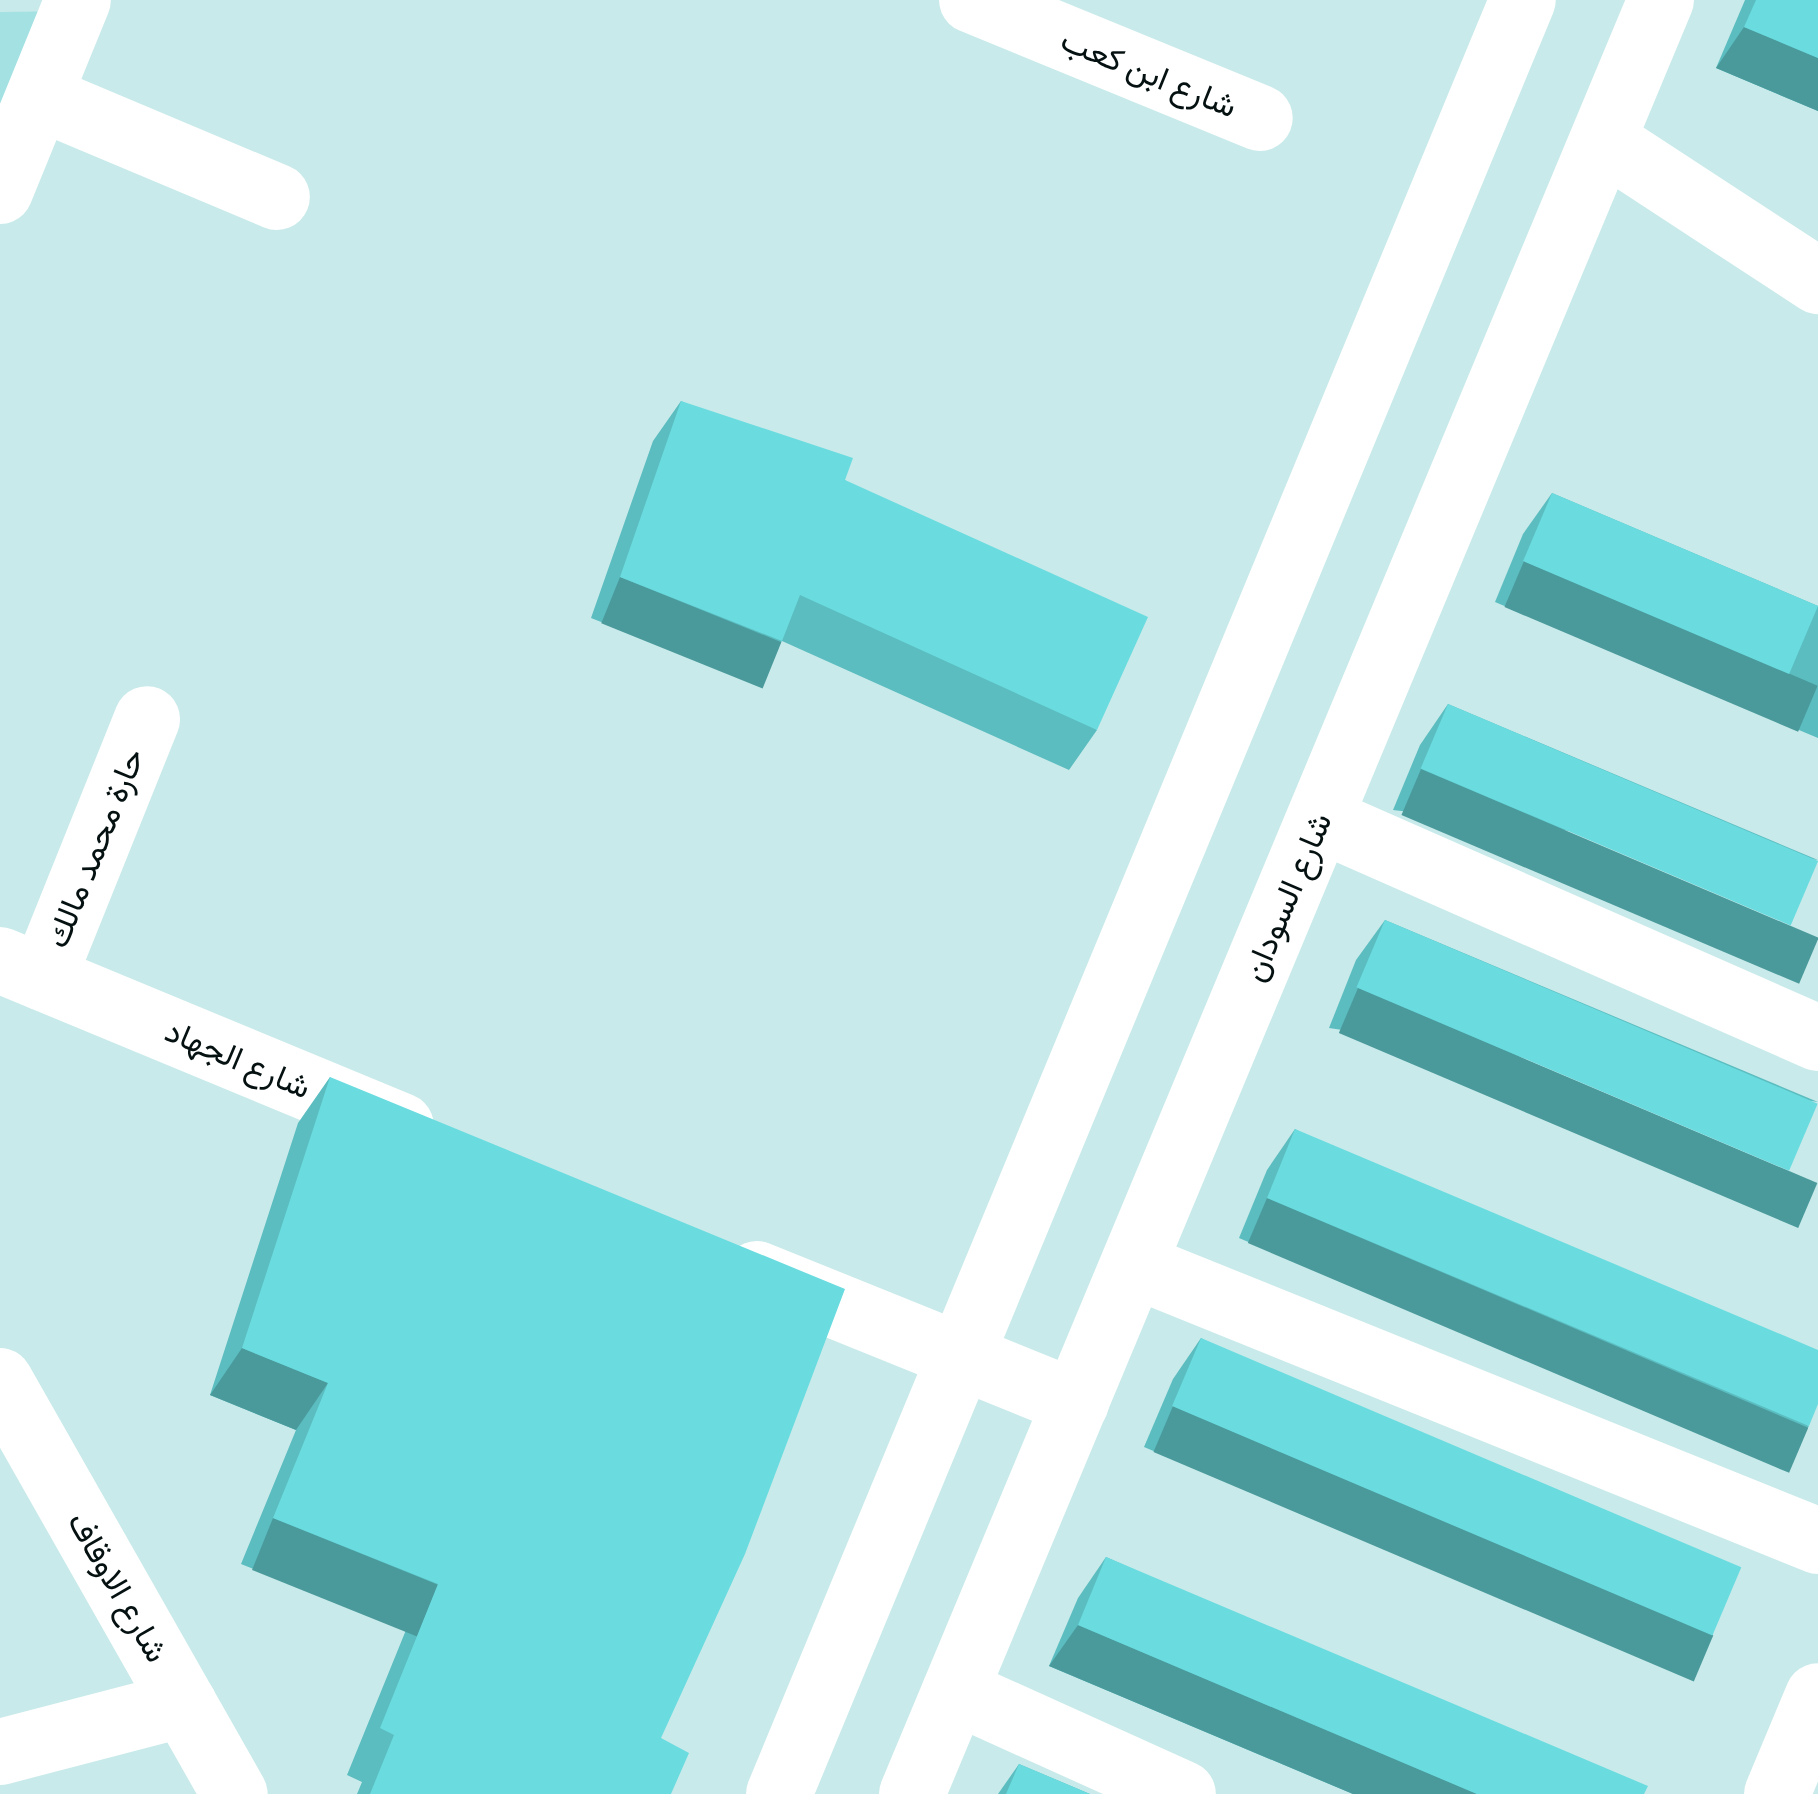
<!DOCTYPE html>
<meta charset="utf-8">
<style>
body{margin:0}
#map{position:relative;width:1818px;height:1794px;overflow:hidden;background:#c9eaea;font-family:"Titillium Web",Vazirmatn,sans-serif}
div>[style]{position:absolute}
.green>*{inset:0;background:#a3e1e2}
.minor>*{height:66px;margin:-33px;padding:0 33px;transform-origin:33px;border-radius:33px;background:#fff}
.major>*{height:66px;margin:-33px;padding:0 33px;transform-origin:33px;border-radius:33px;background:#fff}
.wall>*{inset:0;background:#5bbdc0}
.shaded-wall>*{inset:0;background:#4a9a9c;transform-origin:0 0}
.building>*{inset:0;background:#6adcdf;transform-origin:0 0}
span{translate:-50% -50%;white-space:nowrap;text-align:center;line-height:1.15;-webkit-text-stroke:12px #fff;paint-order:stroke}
.street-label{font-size:33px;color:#051011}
</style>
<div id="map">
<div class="green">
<div style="clip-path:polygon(74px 11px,0 191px,0 12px)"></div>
</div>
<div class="minor">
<div style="left:972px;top:0;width:311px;rotate:22.3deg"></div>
<div style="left:39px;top:97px;width:258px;rotate:22.8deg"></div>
<div style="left:1604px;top:141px;width:256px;rotate:33.2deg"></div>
<div style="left:0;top:191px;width:206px;rotate:-67.8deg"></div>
<div style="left:1320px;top:819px;width:544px;rotate:23.74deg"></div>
<div style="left:0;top:960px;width:434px;rotate:22.5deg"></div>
<div style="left:43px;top:978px;width:279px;rotate:-68.1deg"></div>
<div style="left:1134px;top:1265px;width:738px;rotate:21.97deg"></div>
<div style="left:757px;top:1274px;width:344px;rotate:22deg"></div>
<div style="left:0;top:1381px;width:475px;rotate:60.4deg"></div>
<div style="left:955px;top:1691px;width:250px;rotate:24.3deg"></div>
<div style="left:0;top:1752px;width:190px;rotate:-14.6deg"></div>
<div style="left:1777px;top:1794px;width:106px;rotate:-67.3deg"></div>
</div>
<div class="major">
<div style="left:779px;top:1794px;width:1942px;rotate:-67.48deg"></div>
<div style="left:912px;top:1794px;width:1944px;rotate:-67.34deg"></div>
</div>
<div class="wall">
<div style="clip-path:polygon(1745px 0,1818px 0,1818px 111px,1716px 68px)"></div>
<div style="clip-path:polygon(681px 401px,845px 480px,1097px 730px,1069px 770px,782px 641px,754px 682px,591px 618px,653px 441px)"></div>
<div style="clip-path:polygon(1552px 493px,1818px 606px,1818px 738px,1495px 602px,1523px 534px)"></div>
<div style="clip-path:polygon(1448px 704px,1818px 860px,1393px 810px,1420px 745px)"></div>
<div style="clip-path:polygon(1385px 920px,1818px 1102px,1329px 1028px,1356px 960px)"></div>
<div style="clip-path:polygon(330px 1077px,661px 1738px,671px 1794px,357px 1794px,362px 1782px,347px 1775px,406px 1630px,241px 1564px,296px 1430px,210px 1395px,298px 1123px)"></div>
<div style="clip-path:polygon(1295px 1129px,1809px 1426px,1780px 1467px,1239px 1238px,1267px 1170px)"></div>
<div style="clip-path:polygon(1201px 1338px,1713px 1635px,1685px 1675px,1144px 1447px,1173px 1379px)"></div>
<div style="clip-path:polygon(1106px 1557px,1644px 1794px,1353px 1794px,1049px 1666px,1078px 1598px)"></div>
<div style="clip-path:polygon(1019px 1764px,1090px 1794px,998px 1794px)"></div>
</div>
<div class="shaded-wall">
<div style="clip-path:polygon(1744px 27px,1818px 58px,1818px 111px,1716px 68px)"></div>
<div style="left:1524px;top:561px;width:319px;height:50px;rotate:23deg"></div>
<div style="left:620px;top:577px;width:174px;height:50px;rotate:22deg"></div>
<div style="left:1421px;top:769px;width:432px;height:50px;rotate:23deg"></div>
<div style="left:1358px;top:988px;width:499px;height:49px;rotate:23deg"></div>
<div style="left:1267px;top:1198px;width:588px;height:49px;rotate:23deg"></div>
<div style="clip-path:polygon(242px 1348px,328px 1383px,296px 1430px,210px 1395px)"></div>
<div style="left:1173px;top:1406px;width:587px;height:50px;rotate:23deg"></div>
<div style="left:273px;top:1518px;width:178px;height:56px;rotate:22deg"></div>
<div style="clip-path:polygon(1078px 1625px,1477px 1794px,1353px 1794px,1049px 1666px)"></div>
</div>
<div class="building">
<div style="clip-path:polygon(1756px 0,1818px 0,1818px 58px,1744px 27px)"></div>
<div style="clip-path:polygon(681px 401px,853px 458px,845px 480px,1148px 617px,1097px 730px,800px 595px,782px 641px,620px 577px)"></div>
<div style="left:1552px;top:493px;width:289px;height:74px;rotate:23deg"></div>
<div style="left:1448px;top:704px;width:402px;height:70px;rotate:23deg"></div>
<div style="left:1385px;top:920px;width:470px;height:73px;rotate:23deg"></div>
<div style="clip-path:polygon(330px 1077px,845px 1289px,745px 1554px,661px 1738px,689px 1753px,671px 1794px,370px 1794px,394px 1735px,380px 1728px,438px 1584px,273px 1518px,328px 1383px,242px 1348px)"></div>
<div style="clip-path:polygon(1295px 1129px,1818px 1350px,1818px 1404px,1809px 1426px,1267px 1198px)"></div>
<div style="left:1201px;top:1338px;width:587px;height:74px;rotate:23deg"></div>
<div style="clip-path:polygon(1106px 1557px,1648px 1786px,1644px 1794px,1477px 1794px,1078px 1625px)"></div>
<div style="clip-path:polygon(1019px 1764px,1090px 1794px,1006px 1794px)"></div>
</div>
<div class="street-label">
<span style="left:1149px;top:73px;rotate:22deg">شارع ابن كعب</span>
<span style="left:95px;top:848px;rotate:-68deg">حارة محمد مالك</span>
<span style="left:1287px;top:897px;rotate:-67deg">شارع السودان</span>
<span style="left:238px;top:1059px;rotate:23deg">شارع الجهاد</span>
<span style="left:118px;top:1587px;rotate:60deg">شارع الاوقاف</span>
</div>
</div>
